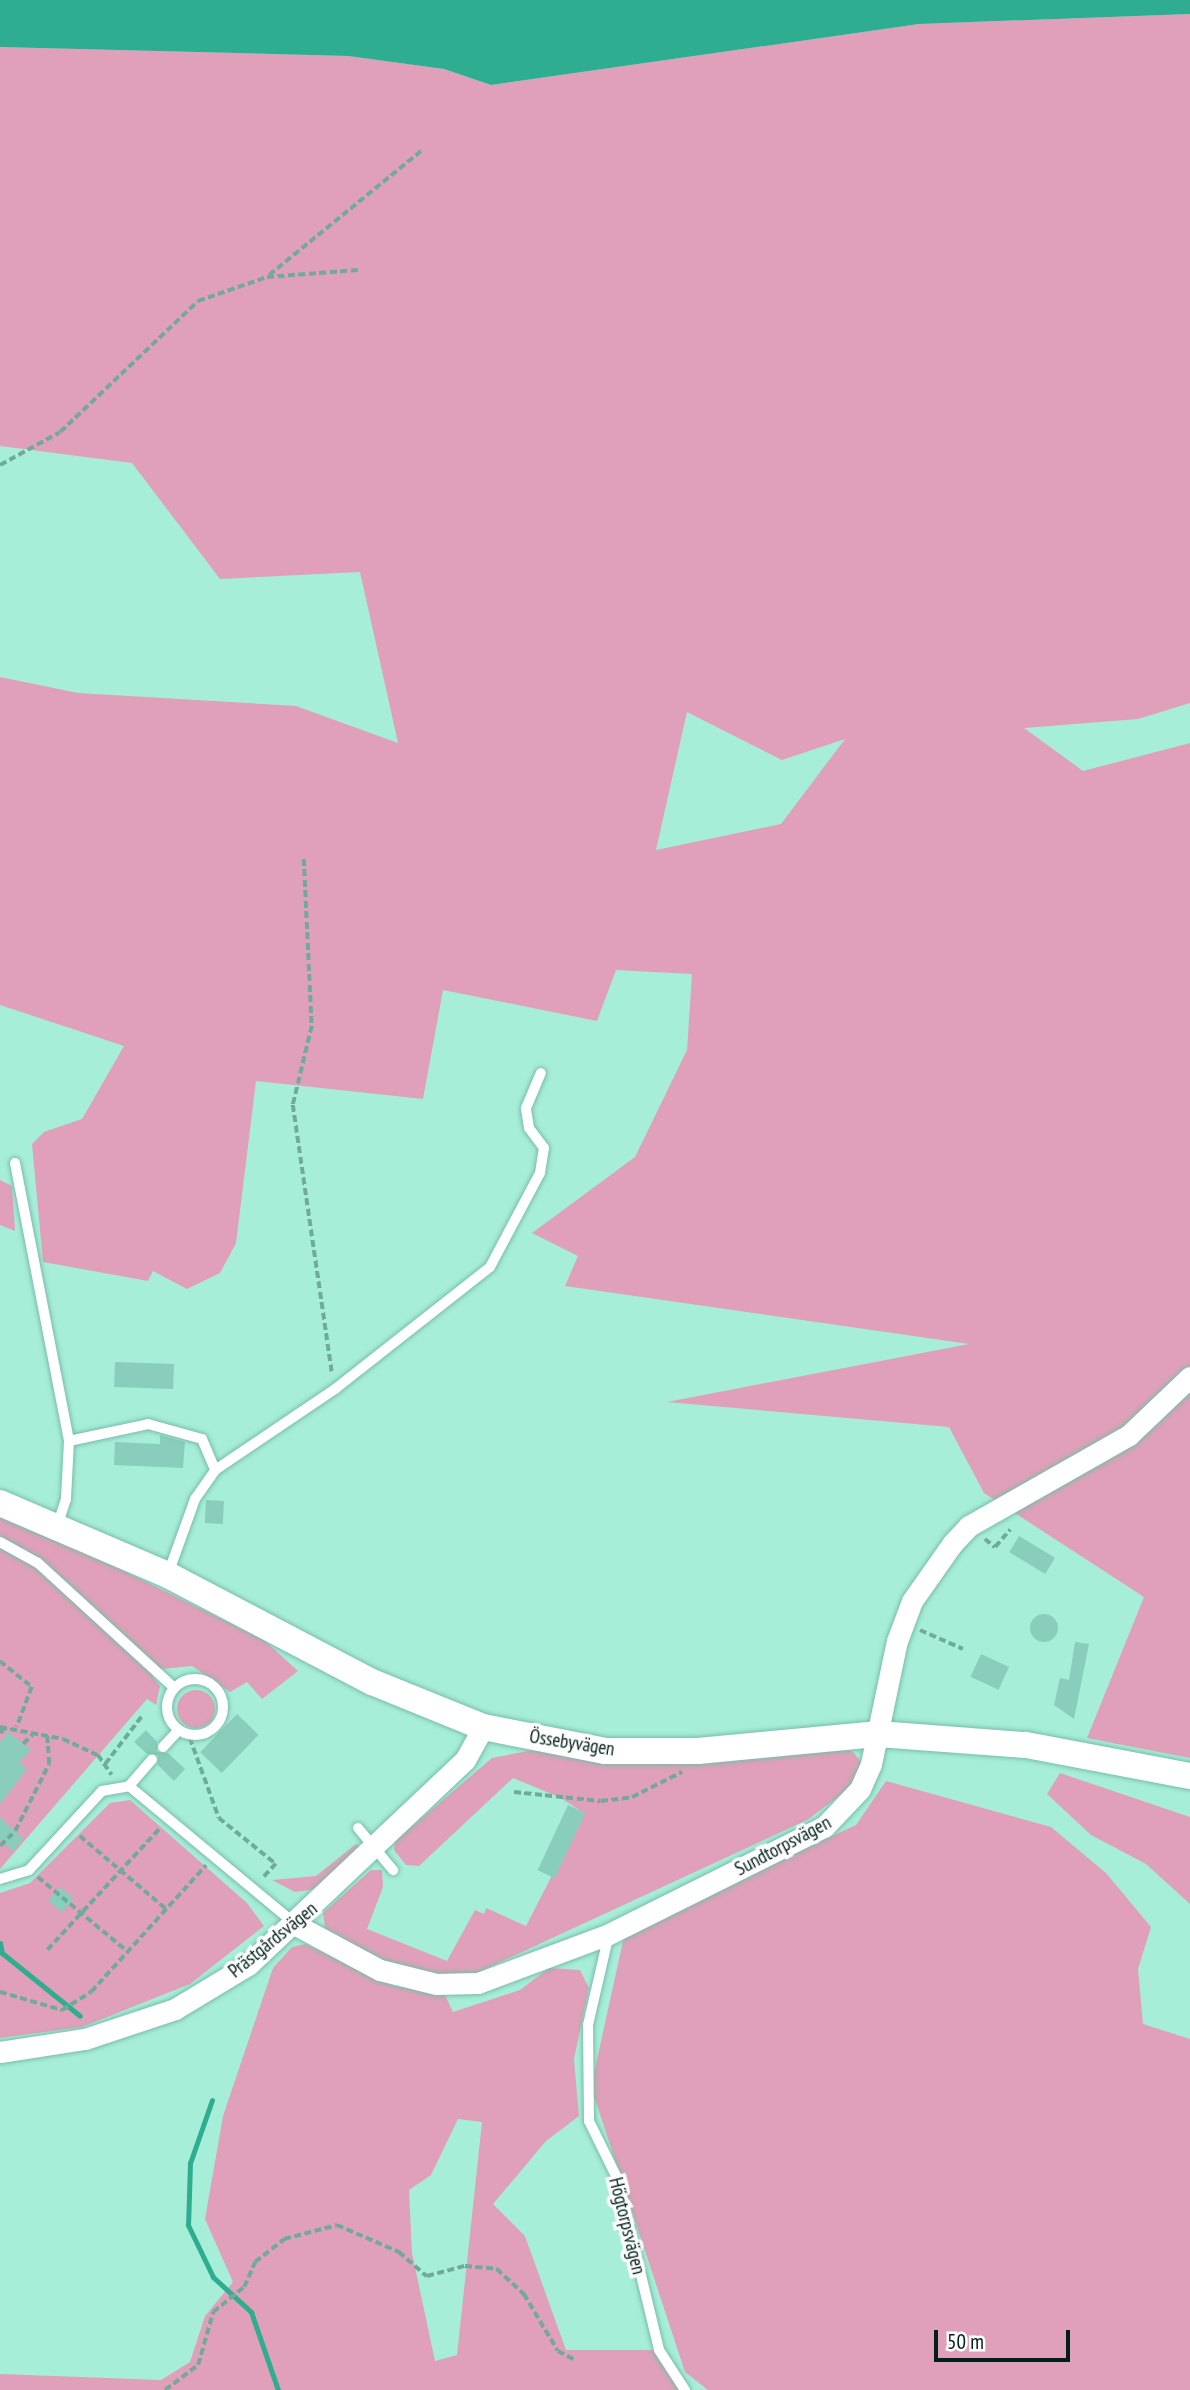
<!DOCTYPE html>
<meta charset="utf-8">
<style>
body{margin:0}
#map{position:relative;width:1190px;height:2390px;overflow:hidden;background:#a7eed9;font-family:"PT Sans Narrow",sans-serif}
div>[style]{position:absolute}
.green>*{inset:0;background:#e0a0b9}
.round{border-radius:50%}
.water>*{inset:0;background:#2ead91}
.stream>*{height:5px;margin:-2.5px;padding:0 2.5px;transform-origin:2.5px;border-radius:2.5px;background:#2ead91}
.building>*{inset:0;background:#88ceba;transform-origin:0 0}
.path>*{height:3.5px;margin-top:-1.75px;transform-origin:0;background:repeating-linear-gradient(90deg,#70aa99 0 7px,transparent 0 10.5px)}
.roads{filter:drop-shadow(0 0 2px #78bdaa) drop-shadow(0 0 2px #78bdaa)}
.service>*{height:10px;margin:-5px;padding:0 5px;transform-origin:5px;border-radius:5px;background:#fff}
.service>.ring{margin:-5px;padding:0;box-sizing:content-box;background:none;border:10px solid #fff;border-radius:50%}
.minor>*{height:21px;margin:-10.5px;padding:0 10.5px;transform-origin:10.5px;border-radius:10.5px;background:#fff}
.tertiary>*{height:26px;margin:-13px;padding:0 13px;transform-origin:13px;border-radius:13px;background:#fff}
span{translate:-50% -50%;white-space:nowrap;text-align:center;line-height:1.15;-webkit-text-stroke:7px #fdfdfd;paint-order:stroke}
.street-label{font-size:19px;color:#011e17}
.scale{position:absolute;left:934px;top:2330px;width:136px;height:32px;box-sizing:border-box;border:4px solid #011e17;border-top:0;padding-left:9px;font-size:21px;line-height:24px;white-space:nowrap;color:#011e17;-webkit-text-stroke:5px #fdfdfd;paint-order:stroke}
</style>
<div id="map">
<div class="green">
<div style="clip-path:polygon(evenodd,1190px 14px,1190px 703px,1138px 719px,1024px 728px,1083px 771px,1190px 743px,1190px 1758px,1087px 1738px,1144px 1597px,984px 1493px,949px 1427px,667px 1402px,969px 1344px,565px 1286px,578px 1256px,532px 1233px,635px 1157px,687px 1050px,692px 974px,616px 970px,597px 1021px,443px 990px,423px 1099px,256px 1081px,236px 1243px,220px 1273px,187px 1289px,153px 1271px,148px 1281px,43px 1262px,32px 1144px,44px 1132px,82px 1119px,124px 1046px,0 1005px,0 677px,78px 693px,296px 706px,398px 743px,360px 572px,220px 579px,132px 463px,0 446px,0 47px,348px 56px,444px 69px,491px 85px,919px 24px,1190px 14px,687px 712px,782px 760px,845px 739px,781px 824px,656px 850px,687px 712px)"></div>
<div style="clip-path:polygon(0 1180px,12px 1186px,15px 1231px,0 1225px)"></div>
<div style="clip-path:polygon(0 1510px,264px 1640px,298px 1671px,262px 1699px,247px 1682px,230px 1692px,192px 1666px,162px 1669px,153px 1677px,160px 1686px,156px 1705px,147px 1699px,0 1869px)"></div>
<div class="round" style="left:177px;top:1690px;width:38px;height:38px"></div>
<div style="clip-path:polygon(817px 1748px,852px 1751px,863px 1764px,850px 1788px,807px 1820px,466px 1978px,403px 1969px,362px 1954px,325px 1928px,323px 1913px,371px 1870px,382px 1870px,383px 1887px,367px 1929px,447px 1961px,475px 1910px,484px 1914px,486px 1908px,526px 1926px,584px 1813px,559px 1797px,513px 1778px,419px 1866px,406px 1865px,394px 1850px,395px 1841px,492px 1758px,538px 1749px)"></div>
<div style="clip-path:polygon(1060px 1773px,1190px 1817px,1190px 1904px,1146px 1864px,1091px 1835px,1047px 1794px)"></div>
<div style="clip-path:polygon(886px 1781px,1051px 1827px,1106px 1873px,1151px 1927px,1138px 1969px,1143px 2024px,1190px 2039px,1190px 2390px,708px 2390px,685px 2372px,591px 2087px,625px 1932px,856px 1825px)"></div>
<div style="clip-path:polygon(130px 1800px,247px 1903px,264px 1926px,190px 1984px,82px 2027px,0 2038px,0 1893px,30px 1883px,110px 1803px)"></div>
<div style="clip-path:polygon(356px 1844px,360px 1848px,323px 1888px,295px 1892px,272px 1880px,316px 1876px)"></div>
<div style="clip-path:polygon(evenodd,305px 1944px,391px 1985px,445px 1995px,453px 2012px,520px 1990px,549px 1968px,580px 1970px,589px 1988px,574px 2059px,579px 2116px,546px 2141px,493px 2204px,525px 2236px,566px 2350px,659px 2350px,685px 2390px,0 2390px,0 2374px,161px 2380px,190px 2362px,205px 2316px,233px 2282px,205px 2219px,223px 2116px,273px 1968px,292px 1947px,305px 1944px,458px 2119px,482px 2122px,457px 2355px,435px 2361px,412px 2253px,409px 2190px,431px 2175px,458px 2119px)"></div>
</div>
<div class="water">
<div style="clip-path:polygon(0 0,1190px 0,1190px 14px,919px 24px,491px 85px,444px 69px,348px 56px,0 47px)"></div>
</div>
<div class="stream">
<div style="left:0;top:1943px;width:10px;rotate:79deg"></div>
<div style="left:2px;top:1953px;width:100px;rotate:38.9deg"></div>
<div style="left:212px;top:2100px;width:67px;rotate:109.2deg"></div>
<div style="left:190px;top:2163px;width:62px;rotate:91.8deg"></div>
<div style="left:188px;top:2225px;width:58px;rotate:64.3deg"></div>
<div style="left:213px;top:2277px;width:52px;rotate:42.6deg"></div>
<div style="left:251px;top:2312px;width:83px;rotate:70.9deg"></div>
</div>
<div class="building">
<div style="left:115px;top:1362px;width:59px;height:25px;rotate:2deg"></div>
<div style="clip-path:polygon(160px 1435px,185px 1442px,183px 1468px,114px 1465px,115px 1442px,160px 1444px)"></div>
<div style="left:206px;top:1500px;width:18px;height:23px;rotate:3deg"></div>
<div style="left:1019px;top:1536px;width:42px;height:19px;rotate:31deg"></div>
<div class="round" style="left:1030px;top:1614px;width:28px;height:28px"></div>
<div style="clip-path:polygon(1075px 1642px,1089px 1644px,1074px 1719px,1054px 1705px,1060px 1678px,1069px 1680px)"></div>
<div style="left:981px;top:1654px;width:31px;height:25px;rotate:25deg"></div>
<div style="left:237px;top:1714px;width:30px;height:53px;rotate:44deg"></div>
<div style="clip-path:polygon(146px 1730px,157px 1742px,157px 1752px,168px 1753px,185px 1769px,174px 1781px,158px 1765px,158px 1755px,147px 1754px,134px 1742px)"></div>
<div style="clip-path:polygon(8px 1732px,31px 1750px,19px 1762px,27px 1769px,0 1804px,0 1742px)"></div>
<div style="left:568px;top:1805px;width:19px;height:72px;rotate:25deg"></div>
<div style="clip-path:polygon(0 1817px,23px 1839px,13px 1851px,0 1840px)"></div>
<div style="left:60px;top:1887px;width:18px;height:18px;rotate:41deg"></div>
</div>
<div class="path">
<div style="left:269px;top:275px;width:198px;rotate:-39.2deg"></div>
<div style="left:0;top:465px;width:68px;rotate:-28.8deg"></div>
<div style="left:60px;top:432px;width:190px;rotate:-43.5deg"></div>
<div style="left:198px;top:301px;width:73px;rotate:-19.2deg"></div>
<div style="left:267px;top:277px;width:91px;rotate:-4.4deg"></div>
<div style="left:304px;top:859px;width:167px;rotate:87.3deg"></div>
<div style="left:312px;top:1026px;width:81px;rotate:103.5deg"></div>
<div style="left:293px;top:1105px;width:271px;rotate:81.7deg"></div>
<div style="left:985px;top:1539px;width:13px;rotate:39deg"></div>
<div style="left:995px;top:1547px;width:23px;rotate:-49deg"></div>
<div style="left:920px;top:1630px;width:47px;rotate:23.8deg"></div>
<div style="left:0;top:1661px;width:41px;rotate:39.1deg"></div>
<div style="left:32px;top:1687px;width:43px;rotate:110.6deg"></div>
<div style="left:0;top:1727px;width:64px;rotate:10.8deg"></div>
<div style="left:63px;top:1739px;width:38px;rotate:25deg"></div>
<div style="left:98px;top:1755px;width:24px;rotate:55deg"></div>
<div style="left:0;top:1733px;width:9px;rotate:-49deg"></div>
<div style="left:190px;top:1738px;width:85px;rotate:70.1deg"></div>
<div style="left:219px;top:1818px;width:73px;rotate:38.9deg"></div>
<div style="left:276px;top:1864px;width:21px;rotate:133deg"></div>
<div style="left:23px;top:1744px;width:13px;rotate:-45deg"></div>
<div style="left:105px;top:1764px;width:61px;rotate:-52.4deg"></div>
<div style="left:514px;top:1792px;width:87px;rotate:5.9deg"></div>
<div style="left:601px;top:1801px;width:31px;rotate:-7deg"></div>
<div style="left:632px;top:1797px;width:56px;rotate:-26.6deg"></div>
<div style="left:80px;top:1836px;width:113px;rotate:40.3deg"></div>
<div style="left:0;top:1846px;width:21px;rotate:-45deg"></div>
<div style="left:15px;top:1831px;width:75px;rotate:-63.1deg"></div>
<div style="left:49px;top:1764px;width:30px;rotate:-94deg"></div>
<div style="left:38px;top:1877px;width:117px;rotate:39.8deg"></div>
<div style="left:47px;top:1950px;width:166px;rotate:-47.2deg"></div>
<div style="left:0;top:1992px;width:65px;rotate:16.2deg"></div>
<div style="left:62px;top:2010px;width:34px;rotate:-32deg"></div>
<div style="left:91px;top:1992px;width:171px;rotate:-47.8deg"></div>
<div style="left:165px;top:2390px;width:41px;rotate:-37.1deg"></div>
<div style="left:198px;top:2365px;width:55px;rotate:-74.2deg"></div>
<div style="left:213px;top:2312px;width:40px;rotate:-39deg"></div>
<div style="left:244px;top:2287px;width:27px;rotate:-66deg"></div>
<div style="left:255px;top:2262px;width:37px;rotate:-38deg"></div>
<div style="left:284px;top:2239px;width:55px;rotate:-14.8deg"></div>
<div style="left:337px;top:2225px;width:68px;rotate:23.5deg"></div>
<div style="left:399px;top:2252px;width:37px;rotate:41deg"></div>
<div style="left:427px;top:2276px;width:39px;rotate:-15deg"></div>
<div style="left:465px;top:2266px;width:32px;rotate:5deg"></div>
<div style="left:497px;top:2269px;width:37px;rotate:43deg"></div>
<div style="left:524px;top:2294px;width:66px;rotate:59.2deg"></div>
<div style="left:558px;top:2351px;width:21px;rotate:28deg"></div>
</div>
<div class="roads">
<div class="service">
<div style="left:15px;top:1163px;width:283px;rotate:79deg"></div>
<div style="left:69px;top:1441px;width:58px;rotate:93deg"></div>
<div style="left:66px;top:1499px;width:28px;rotate:108deg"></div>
<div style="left:69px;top:1441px;width:81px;rotate:-12.1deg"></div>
<div style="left:148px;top:1424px;width:56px;rotate:15.5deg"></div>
<div style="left:202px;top:1439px;width:34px;rotate:67deg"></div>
<div style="left:0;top:1542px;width:43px;rotate:28.9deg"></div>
<div style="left:38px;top:1563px;width:182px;rotate:42.5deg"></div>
<div style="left:168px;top:1574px;width:80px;rotate:-70.2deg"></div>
<div style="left:195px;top:1499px;width:35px;rotate:-55deg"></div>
<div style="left:215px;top:1470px;width:145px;rotate:-34deg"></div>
<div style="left:335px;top:1389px;width:197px;rotate:-38.2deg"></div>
<div style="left:490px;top:1267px;width:106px;rotate:-62deg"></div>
<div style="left:540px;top:1173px;width:25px;rotate:-81deg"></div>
<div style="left:544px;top:1148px;width:25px;rotate:-127deg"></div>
<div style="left:529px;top:1128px;width:20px;rotate:-99deg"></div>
<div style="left:526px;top:1108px;width:38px;rotate:-67deg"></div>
<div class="ring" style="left:167px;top:1679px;width:46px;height:46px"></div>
<div style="left:163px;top:1747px;width:23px;rotate:-47deg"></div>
<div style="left:129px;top:1786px;width:35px;rotate:-49deg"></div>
<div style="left:358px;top:1828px;width:55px;rotate:50.2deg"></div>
<div style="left:0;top:1879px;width:30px;rotate:-17deg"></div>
<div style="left:29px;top:1870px;width:108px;rotate:-47.3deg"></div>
<div style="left:102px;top:1791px;width:27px;rotate:-10deg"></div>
<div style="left:129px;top:1786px;width:214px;rotate:39.7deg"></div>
<div style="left:609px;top:1934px;width:93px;rotate:103deg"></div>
<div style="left:588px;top:2025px;width:96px;rotate:89.4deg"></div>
<div style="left:589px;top:2121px;width:66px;rotate:63.8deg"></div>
<div style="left:618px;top:2180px;width:175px;rotate:76.4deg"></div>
<div style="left:659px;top:2350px;width:48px;rotate:57deg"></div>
</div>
<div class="minor">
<div style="left:296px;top:1925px;width:95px;rotate:28.2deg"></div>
<div style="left:380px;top:1970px;width:58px;rotate:14deg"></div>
<div style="left:436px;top:1984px;width:42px;rotate:-1.4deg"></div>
<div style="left:478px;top:1983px;width:140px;rotate:-20.5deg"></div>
<div style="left:609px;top:1934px;width:240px;rotate:-26.5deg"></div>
<div style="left:824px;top:1827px;width:52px;rotate:-46.5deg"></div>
<div style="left:860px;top:1789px;width:27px;rotate:-66deg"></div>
<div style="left:871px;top:1764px;width:126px;rotate:-78.1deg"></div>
<div style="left:897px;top:1641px;width:43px;rotate:-69.4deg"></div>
<div style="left:912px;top:1601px;width:70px;rotate:-54.9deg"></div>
<div style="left:952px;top:1544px;width:25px;rotate:-47deg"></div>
<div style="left:969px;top:1526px;width:184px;rotate:-29.6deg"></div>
<div style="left:1129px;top:1435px;width:84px;rotate:-43.6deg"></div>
<div style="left:0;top:2052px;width:86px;rotate:-8.7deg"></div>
<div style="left:85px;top:2039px;width:95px;rotate:-18.4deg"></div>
<div style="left:175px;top:2009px;width:85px;rotate:-31.1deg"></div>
<div style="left:248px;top:1965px;width:299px;rotate:-43.4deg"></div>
<div style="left:465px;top:1760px;width:38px;rotate:-61deg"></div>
</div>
<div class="tertiary">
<div style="left:0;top:1503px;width:183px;rotate:23.2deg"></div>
<div style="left:168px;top:1575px;width:230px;rotate:27.7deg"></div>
<div style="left:372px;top:1682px;width:120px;rotate:22.1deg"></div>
<div style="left:483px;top:1727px;width:124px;rotate:11.1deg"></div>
<div style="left:605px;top:1751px;width:93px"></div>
<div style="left:698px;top:1751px;width:181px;rotate:-5.4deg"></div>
<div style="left:878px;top:1734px;width:148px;rotate:4.3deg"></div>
<div style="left:1026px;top:1745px;width:167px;rotate:10.7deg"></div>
</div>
</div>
<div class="street-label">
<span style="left:572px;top:1743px;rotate:9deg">Össebyvägen</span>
<span style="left:783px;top:1846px;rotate:-28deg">Sundtorpsvägen</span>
<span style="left:273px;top:1940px;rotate:-39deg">Prästgårdsvägen</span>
<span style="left:627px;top:2226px;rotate:76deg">Högtorpsvägen</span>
</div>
<div class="scale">50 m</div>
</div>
